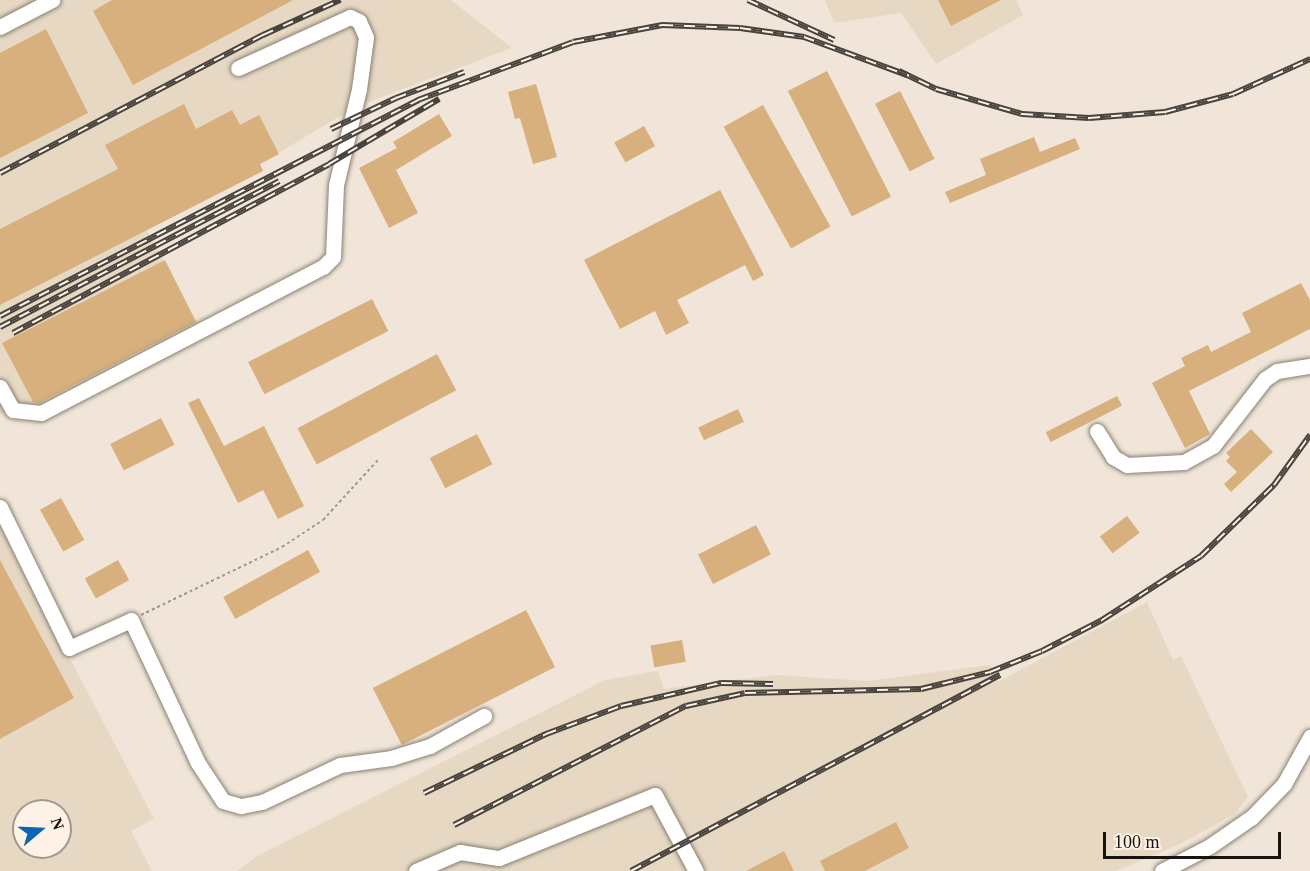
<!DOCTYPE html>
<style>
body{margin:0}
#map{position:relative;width:1310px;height:871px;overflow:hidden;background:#f0e5d8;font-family:Georgia,serif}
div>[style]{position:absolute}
.built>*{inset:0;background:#e7d8c4}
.building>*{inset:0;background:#d7b07d;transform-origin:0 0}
.path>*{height:2px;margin-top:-1px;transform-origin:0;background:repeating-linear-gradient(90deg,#a1998f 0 3px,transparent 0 6px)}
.roads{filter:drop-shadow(0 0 2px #898073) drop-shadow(0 0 2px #898073)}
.minor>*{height:15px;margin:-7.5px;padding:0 7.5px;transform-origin:7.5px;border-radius:7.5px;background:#fff}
.rail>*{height:6px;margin-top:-3px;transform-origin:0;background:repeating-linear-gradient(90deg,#fdf2e5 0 11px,#48433d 0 22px);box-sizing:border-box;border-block:2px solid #48433d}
span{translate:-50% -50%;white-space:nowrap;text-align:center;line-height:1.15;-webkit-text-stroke:4.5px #fdf2e5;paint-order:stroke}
.north{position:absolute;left:12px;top:799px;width:60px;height:60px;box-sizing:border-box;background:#fdf2e5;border:2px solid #a1998f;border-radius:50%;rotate:71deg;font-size:16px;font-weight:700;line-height:24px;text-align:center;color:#17130f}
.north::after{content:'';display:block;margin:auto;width:21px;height:27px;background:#0c65b2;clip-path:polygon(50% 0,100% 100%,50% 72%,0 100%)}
.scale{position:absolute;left:1103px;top:832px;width:178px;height:27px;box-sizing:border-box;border:3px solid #17130f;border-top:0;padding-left:8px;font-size:18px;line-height:21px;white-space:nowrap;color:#17130f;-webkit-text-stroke:4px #fdf2e5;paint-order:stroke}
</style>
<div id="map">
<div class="built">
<div style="clip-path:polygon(0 0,451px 0,512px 48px,355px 107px,260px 164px,263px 171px,147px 230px,201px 329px,41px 413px,14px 410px,0 414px)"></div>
<div style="clip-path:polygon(825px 0,1016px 0,1023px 15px,936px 64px,901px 13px,834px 23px)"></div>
<div style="clip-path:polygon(evenodd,0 525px,154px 819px,131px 831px,152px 871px,0 871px,0 525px,24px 811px,60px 811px,60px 847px,24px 847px,24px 811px)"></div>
<div style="clip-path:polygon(1147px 602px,1173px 660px,1181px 656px,1248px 797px,1235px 814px,1178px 845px,1116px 871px,237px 871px,257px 856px,605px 680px,658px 671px,664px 689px,776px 675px,867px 681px,990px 665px,998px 682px)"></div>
</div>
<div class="building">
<div style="clip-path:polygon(112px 0,293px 0,133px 85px,93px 11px)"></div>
<div style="clip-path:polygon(938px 0,1001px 0,951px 26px)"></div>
<div style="clip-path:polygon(46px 29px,88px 113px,0 158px,0 53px)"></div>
<div style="left:827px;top:71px;width:141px;height:44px;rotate:63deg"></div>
<div style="clip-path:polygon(536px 84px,557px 157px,533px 164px,520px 118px,515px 119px,508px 92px)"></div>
<div style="left:900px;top:91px;width:76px;height:28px;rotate:63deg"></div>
<div style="clip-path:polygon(184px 104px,196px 129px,232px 110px,240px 125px,259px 115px,279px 154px,260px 164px,263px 171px,0 305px,0 229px,118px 169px,105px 145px)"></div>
<div style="left:763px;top:105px;width:139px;height:45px;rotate:61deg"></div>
<div style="clip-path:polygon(439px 114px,452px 136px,396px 170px,418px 213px,389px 228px,359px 168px,397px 148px,393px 142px)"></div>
<div style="left:644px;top:126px;width:23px;height:34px;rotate:61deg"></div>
<div style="clip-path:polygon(1034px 137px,1040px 152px,1075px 138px,1080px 149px,950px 203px,945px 192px,986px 175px,980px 159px)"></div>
<div style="clip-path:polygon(720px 190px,764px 275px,753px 281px,745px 265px,677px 300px,689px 323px,666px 335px,655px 311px,620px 329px,584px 260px)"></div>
<div style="clip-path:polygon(165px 260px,196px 322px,39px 403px,33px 402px,2px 343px)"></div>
<div style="clip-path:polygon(1301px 283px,1310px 300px,1310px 329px,1189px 391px,1210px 434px,1185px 448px,1152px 383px,1185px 366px,1181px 358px,1208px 345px,1211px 352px,1251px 332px,1242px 313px)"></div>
<div style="left:372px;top:299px;width:36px;height:139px;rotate:63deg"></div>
<div style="left:437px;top:354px;width:41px;height:158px;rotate:62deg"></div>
<div style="left:1117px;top:396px;width:11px;height:80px;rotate:63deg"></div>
<div style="clip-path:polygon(199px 398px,224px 446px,264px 426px,304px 506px,278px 519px,263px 490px,238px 503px,188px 403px)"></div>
<div style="left:738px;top:409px;width:14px;height:44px;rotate:65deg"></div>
<div style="left:161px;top:418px;width:30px;height:57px;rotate:63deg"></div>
<div style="clip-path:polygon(1251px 429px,1273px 452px,1231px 492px,1224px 484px,1237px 472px,1226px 461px,1230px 457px,1226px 453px)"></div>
<div style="left:477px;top:434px;width:34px;height:53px;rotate:63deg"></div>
<div style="left:61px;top:498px;width:48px;height:24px;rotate:61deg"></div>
<div style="left:1127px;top:516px;width:21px;height:34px;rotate:53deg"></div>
<div style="left:756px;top:525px;width:33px;height:65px;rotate:63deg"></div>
<div style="left:308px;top:550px;width:25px;height:97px;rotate:61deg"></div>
<div style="clip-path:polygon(0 560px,74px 698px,0 739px)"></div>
<div style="left:118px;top:560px;width:23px;height:38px;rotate:61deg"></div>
<div style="left:526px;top:610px;width:64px;height:172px;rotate:63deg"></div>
<div style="left:682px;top:640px;width:22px;height:32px;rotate:80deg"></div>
<div style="clip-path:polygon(896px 822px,909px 848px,865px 871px,825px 871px,820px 861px)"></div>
<div style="clip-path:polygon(784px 851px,794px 871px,746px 871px)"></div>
</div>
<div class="path">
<div style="left:141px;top:615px;width:157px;rotate:-25.7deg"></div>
<div style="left:282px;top:547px;width:49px;rotate:-33.4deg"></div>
<div style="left:323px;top:520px;width:81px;rotate:-47.5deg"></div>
</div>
<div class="roads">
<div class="minor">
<div style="left:0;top:27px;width:59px;rotate:-27.4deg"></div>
<div style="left:0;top:387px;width:26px;rotate:61deg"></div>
<div style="left:13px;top:410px;width:28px;rotate:6deg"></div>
<div style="left:41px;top:413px;width:318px;rotate:-27.4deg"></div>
<div style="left:323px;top:267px;width:14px;rotate:-45deg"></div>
<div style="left:333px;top:257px;width:72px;rotate:-87.6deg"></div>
<div style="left:336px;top:185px;width:99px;rotate:-76.5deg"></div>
<div style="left:359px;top:89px;width:52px;rotate:-82.3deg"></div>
<div style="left:366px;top:37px;width:17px;rotate:-114deg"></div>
<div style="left:359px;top:21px;width:10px;rotate:-156deg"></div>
<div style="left:350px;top:17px;width:123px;rotate:155.5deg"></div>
<div style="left:1097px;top:431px;width:31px;rotate:58deg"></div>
<div style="left:1113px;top:457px;width:16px;rotate:30deg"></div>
<div style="left:1127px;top:465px;width:57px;rotate:-3deg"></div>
<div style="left:1184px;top:462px;width:33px;rotate:-29deg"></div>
<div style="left:1213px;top:446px;width:85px;rotate:-52.2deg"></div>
<div style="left:1265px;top:379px;width:14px;rotate:-34deg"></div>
<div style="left:1277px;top:371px;width:33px;rotate:-9deg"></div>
<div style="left:0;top:507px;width:157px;rotate:63.9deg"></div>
<div style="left:69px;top:648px;width:68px;rotate:-24.3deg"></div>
<div style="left:131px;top:620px;width:158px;rotate:64.9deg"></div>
<div style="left:198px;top:763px;width:45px;rotate:56.7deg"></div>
<div style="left:223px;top:801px;width:19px;rotate:16deg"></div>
<div style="left:241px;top:806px;width:21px;rotate:-11deg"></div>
<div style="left:262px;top:802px;width:86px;rotate:-25.4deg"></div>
<div style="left:340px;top:765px;width:51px;rotate:-7.8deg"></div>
<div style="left:391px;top:758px;width:41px;rotate:-17.1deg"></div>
<div style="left:430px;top:746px;width:62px;rotate:-29.1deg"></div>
<div style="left:416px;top:871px;width:48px;rotate:-23.4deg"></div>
<div style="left:460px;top:852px;width:39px;rotate:9deg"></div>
<div style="left:499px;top:858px;width:168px;rotate:-22deg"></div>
<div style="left:655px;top:795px;width:86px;rotate:61.7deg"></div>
<div style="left:1162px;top:871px;width:54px;rotate:-27.5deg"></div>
<div style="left:1210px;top:846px;width:51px;rotate:-34.6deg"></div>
<div style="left:1252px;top:817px;width:46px;rotate:-45.9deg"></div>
<div style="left:1284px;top:784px;width:54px;rotate:-61deg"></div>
</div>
</div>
<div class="rail">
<div style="left:748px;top:0;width:95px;rotate:24.9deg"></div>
<div style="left:899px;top:71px;width:41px;rotate:25.9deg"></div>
<div style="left:936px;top:89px;width:90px;rotate:16.2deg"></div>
<div style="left:1022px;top:114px;width:67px;rotate:3.4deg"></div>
<div style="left:1089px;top:118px;width:76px;rotate:-4.5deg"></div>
<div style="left:1165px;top:112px;width:70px;rotate:-14.8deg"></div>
<div style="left:1233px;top:94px;width:85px;rotate:-24.4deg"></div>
<div style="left:331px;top:129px;width:72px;rotate:-25.5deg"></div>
<div style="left:396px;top:98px;width:73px;rotate:-20.9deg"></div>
<div style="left:0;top:173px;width:297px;rotate:-27.7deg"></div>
<div style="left:263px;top:35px;width:85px;rotate:-24.4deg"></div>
<div style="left:0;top:316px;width:471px;rotate:-27.3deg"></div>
<div style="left:418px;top:100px;width:165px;rotate:-20.5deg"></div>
<div style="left:573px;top:42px;width:91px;rotate:-10.8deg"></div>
<div style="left:662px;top:25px;width:78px;rotate:2.2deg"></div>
<div style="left:740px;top:28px;width:65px;rotate:8deg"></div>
<div style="left:804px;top:37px;width:110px;rotate:20.3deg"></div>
<div style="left:0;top:327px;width:315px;rotate:-27.6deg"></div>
<div style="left:13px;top:333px;width:358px;rotate:-28.1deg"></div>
<div style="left:329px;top:164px;width:128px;rotate:-30.6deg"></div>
<div style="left:424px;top:793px;width:136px;rotate:-25.8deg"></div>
<div style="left:546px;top:734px;width:80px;rotate:-20.5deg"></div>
<div style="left:621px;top:706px;width:103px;rotate:-13deg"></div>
<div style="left:721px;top:683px;width:52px;rotate:1.1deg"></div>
<div style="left:454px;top:825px;width:261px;rotate:-27.2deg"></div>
<div style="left:686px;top:706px;width:60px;rotate:-12.4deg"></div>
<div style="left:745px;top:693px;width:176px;rotate:-1.3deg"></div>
<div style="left:921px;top:689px;width:71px;rotate:-13.8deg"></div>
<div style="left:990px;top:672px;width:56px;rotate:-22deg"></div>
<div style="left:1042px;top:651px;width:68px;rotate:-27.3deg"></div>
<div style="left:1102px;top:620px;width:118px;rotate:-32.9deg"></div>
<div style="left:1201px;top:556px;width:102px;rotate:-44.2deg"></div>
<div style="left:1274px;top:485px;width:62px;rotate:-54.2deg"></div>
<div style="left:631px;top:871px;width:418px;rotate:-28deg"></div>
</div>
<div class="north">N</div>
<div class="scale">100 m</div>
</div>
